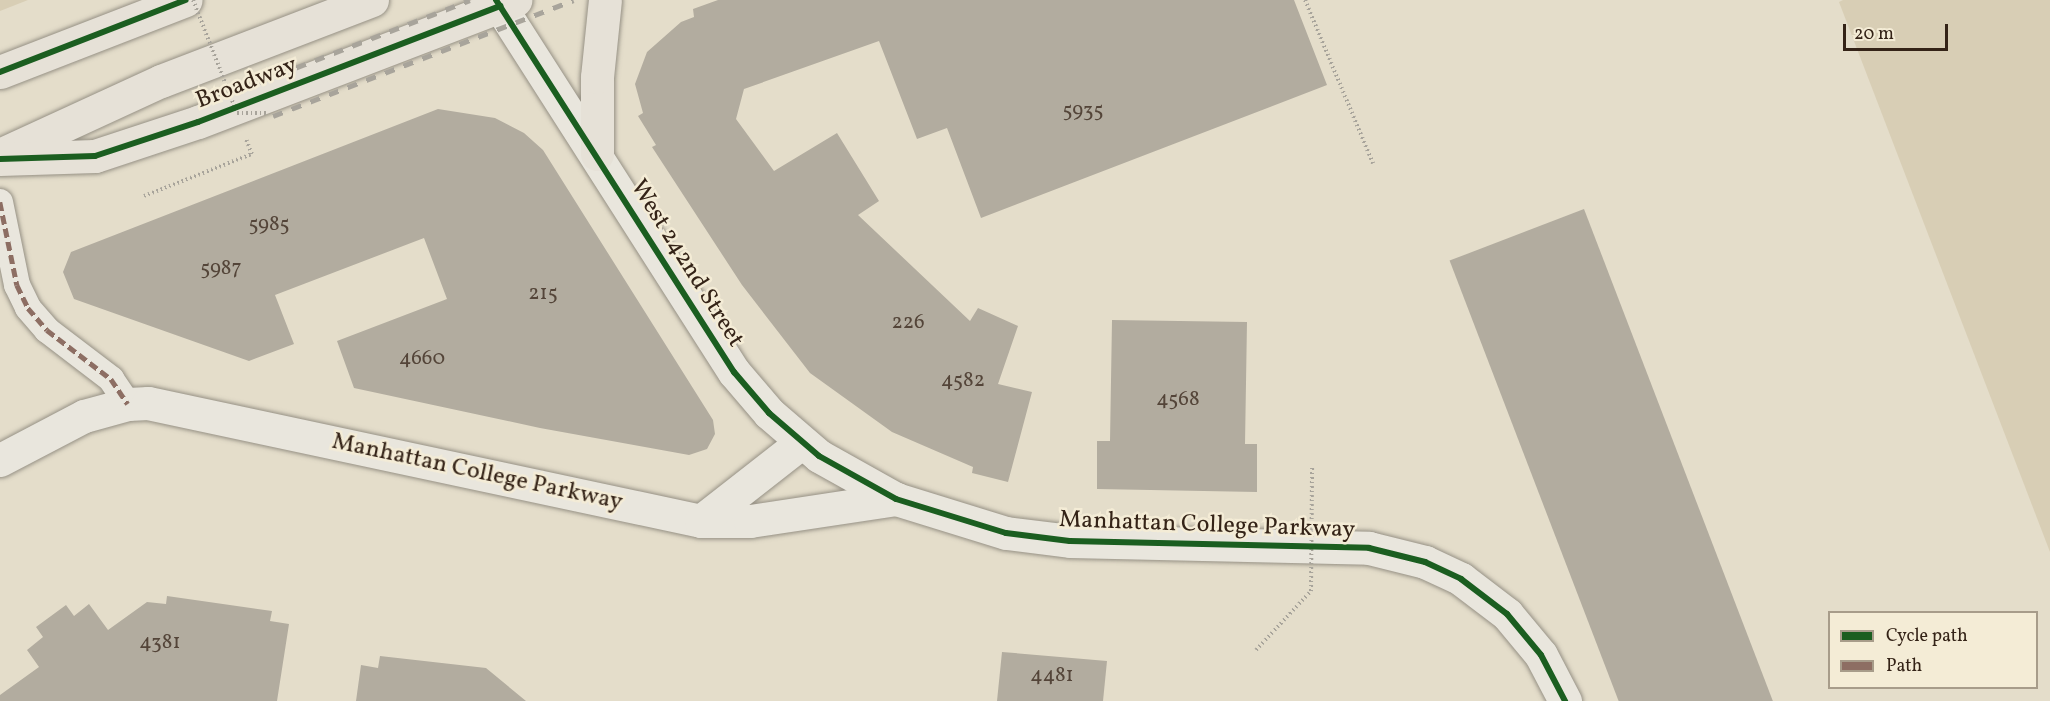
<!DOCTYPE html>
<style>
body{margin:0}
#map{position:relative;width:2050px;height:701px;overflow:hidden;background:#e4ddca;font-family:Vollkorn,serif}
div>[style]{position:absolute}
.green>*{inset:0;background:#d8ceb5}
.building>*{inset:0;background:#b2ac9f;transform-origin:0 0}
.path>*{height:4px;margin-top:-2px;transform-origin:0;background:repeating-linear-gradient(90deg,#a8a49b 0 1.5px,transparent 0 4.5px)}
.roads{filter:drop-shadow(0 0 2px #969185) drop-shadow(0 0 2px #969185)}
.pedestrian>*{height:26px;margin:-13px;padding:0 13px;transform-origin:13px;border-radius:13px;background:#e9e6dd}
.tertiary>*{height:33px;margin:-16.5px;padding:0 16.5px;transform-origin:16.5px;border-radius:16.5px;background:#e9e6dd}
.primary>*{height:33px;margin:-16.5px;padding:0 16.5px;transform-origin:16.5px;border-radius:16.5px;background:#e6e1d7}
.rail>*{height:4.5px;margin-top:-2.25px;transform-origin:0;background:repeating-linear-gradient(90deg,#a8a49b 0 10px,transparent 0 20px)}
.path-bridge>*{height:4px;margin-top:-2px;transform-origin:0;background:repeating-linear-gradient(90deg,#a8a49b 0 1.5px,transparent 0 4.5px)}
.quiet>*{height:4.5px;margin-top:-2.25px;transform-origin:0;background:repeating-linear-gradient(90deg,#8d6e63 0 9px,transparent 0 13.5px)}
.cycleway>*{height:6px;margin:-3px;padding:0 3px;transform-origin:3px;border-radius:3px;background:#1b5e20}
span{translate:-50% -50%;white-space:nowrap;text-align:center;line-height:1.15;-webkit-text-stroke:5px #f4ecd6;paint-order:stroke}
.number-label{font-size:21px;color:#544539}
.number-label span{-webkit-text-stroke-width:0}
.street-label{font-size:24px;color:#342317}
.legend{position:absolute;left:1828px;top:611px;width:210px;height:78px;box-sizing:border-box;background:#f4ecd6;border:2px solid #a79c8a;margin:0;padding:8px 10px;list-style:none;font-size:18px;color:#342317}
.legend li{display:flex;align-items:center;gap:12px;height:30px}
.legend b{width:30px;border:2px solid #a79c8a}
.scale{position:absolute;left:1843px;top:24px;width:105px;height:27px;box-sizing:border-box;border:3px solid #342317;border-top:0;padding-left:8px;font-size:18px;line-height:21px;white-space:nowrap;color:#342317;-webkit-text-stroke:4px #f4ecd6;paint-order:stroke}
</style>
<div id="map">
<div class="green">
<div style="clip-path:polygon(0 0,28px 0,0 11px)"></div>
<div style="clip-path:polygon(1843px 0,2050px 0,2050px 552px,1839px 2px)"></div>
</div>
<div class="building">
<div style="clip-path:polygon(718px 0,1294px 0,1327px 85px,981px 218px,947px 128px,917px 139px,879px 41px,744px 89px,736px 119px,774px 171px,837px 133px,879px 201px,858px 215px,970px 321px,978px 308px,1018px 326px,998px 384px,1032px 392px,1008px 482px,972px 473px,973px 467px,892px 432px,810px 373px,742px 285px,652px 147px,656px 145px,638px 116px,643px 113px,635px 84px,647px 52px,681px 22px,694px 17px,693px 9px)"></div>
<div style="clip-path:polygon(438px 109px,495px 118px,524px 133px,543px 150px,713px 420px,715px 434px,707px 449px,689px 455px,540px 428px,354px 388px,337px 341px,447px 299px,424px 238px,275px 295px,294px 344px,249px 361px,74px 299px,63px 272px,71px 252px)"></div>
<div style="left:1584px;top:209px;width:528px;height:144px;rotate:69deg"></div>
<div style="clip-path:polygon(1112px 320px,1247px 322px,1245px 444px,1257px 444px,1257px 492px,1097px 489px,1097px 441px,1110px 441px)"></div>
<div style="clip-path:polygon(167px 596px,272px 611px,270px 621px,289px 624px,277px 701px,0 701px,0 695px,39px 667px,27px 650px,43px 637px,36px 627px,66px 605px,74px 616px,89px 604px,108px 630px,147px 602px,166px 604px)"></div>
<div style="clip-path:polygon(1002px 652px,1107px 661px,1103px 701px,997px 701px)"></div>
<div style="clip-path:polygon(380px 656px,486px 668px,526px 701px,356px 701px,361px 665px,378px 668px)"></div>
</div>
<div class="path">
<div style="left:1305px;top:0;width:177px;rotate:67.4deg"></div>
<div style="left:144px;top:196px;width:116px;rotate:-21.3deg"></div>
<div style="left:252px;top:154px;width:16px;rotate:-112deg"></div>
</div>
<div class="roads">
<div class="pedestrian">
<div style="left:0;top:202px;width:85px;rotate:78.4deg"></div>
<div style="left:17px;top:285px;width:25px;rotate:64deg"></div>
<div style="left:28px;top:308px;width:29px;rotate:49deg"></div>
<div style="left:47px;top:330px;width:81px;rotate:37.4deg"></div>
<div style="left:111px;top:379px;width:30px;rotate:56deg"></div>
</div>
<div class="tertiary">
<div style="left:496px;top:0;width:442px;rotate:57.4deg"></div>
<div style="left:734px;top:372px;width:54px;rotate:49.5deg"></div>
<div style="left:769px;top:413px;width:66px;rotate:40.7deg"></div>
<div style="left:819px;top:456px;width:88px;rotate:29.2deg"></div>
<div style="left:896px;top:499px;width:115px;rotate:17.2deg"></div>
<div style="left:1006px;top:533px;width:64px;rotate:7.1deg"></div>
<div style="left:1070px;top:541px;width:299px;rotate:1.3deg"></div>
<div style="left:1369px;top:548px;width:58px;rotate:14deg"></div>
<div style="left:1425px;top:562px;width:40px;rotate:25deg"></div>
<div style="left:1461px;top:579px;width:58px;rotate:37.3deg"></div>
<div style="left:1507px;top:614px;width:53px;rotate:50.3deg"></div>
<div style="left:1541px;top:655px;width:52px;rotate:62.4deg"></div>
<div style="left:0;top:460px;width:95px;rotate:-27.6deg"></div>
<div style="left:84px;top:416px;width:46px;rotate:-15.3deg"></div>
<div style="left:128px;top:404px;width:20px;rotate:-3deg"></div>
<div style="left:148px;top:403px;width:565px;rotate:12.05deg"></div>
<div style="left:701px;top:521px;width:49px"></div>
<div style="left:750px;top:521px;width:148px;rotate:-8.6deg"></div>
<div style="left:701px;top:521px;width:127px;rotate:-38deg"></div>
</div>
<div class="primary">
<div style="left:0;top:72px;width:199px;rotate:-21.2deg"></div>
<div style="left:2px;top:154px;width:175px;rotate:-24.7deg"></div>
<div style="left:161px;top:81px;width:226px;rotate:-21deg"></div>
<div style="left:597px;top:154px;width:77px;rotate:-90deg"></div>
<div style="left:597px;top:77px;width:77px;rotate:-84.1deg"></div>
<div style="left:0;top:159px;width:95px;rotate:-1.8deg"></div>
<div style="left:95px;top:156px;width:108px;rotate:-18.3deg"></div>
<div style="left:198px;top:122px;width:340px;rotate:-21deg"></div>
</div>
</div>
<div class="rail">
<div style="left:259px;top:82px;width:226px;rotate:-21.2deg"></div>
<div style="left:273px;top:116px;width:322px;rotate:-21.1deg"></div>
</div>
<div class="path-bridge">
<div style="left:193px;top:0;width:121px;rotate:68.7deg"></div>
<div style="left:237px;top:113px;width:30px"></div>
<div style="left:1256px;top:650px;width:81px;rotate:-47deg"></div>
<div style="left:1311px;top:591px;width:123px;rotate:-89.5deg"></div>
</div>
<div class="quiet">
<div style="left:0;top:202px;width:85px;rotate:78.4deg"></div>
<div style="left:17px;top:285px;width:25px;rotate:64deg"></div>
<div style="left:28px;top:308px;width:29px;rotate:49deg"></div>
<div style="left:47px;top:330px;width:81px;rotate:37.4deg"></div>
<div style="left:111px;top:379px;width:30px;rotate:56deg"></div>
</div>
<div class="cycleway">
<div style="left:496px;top:0;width:442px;rotate:57.4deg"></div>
<div style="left:734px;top:372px;width:54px;rotate:49.5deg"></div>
<div style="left:769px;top:413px;width:66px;rotate:40.7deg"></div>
<div style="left:819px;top:456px;width:88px;rotate:29.2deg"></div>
<div style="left:896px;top:499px;width:115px;rotate:17.2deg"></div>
<div style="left:1006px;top:533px;width:64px;rotate:7.1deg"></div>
<div style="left:1070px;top:541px;width:299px;rotate:1.3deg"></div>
<div style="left:1369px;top:548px;width:58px;rotate:14deg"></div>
<div style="left:1425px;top:562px;width:40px;rotate:25deg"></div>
<div style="left:1461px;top:579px;width:58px;rotate:37.3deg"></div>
<div style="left:1507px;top:614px;width:53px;rotate:50.3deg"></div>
<div style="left:1541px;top:655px;width:52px;rotate:62.4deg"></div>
<div style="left:0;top:72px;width:199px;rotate:-21.2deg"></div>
<div style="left:0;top:159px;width:95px;rotate:-1.8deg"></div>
<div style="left:95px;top:156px;width:108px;rotate:-18.3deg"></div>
<div style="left:198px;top:122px;width:324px;rotate:-21deg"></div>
</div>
<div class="number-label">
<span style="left:1083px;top:111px">5935</span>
<span style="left:269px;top:225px">5985</span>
<span style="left:221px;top:269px">5987</span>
<span style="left:543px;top:294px">215</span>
<span style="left:908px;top:323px">226</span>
<span style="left:422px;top:359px">4660</span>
<span style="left:963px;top:381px">4582</span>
<span style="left:1178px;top:400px">4568</span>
<span style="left:160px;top:643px">4381</span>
<span style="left:1052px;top:676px">4481</span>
</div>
<div class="street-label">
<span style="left:247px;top:84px;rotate:-21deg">Broadway</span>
<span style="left:686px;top:264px;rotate:58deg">West 242nd Street</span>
<span style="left:477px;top:473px;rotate:12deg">Manhattan College Parkway</span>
<span style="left:1207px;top:526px;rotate:2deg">Manhattan College Parkway</span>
</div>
<ul class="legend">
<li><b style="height:8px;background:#1b5e20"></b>Cycle path</li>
<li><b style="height:8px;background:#8d6e63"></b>Path</li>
</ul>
<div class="scale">20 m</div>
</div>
